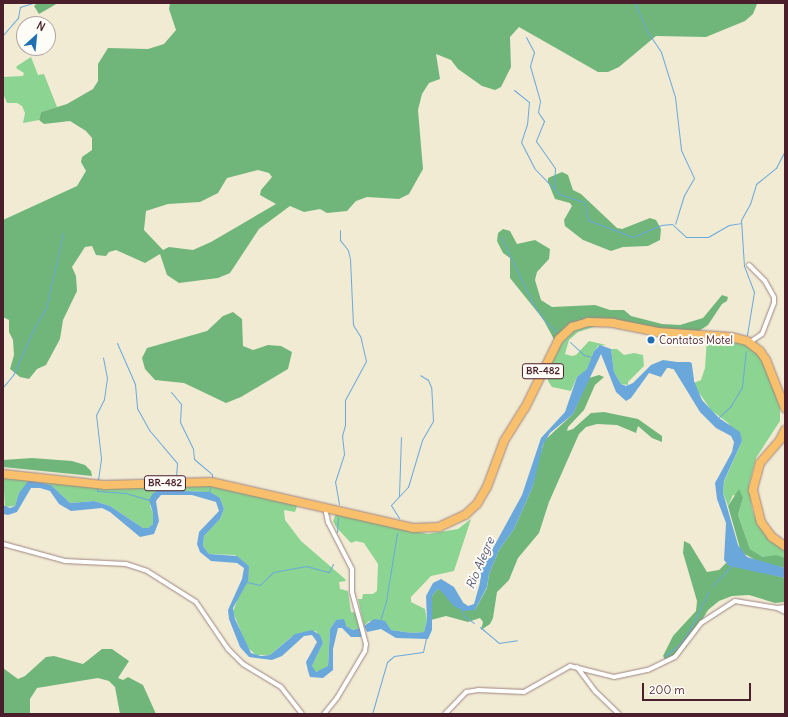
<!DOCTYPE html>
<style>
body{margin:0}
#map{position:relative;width:788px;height:717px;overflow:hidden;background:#f2ebd4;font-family:Delius,sans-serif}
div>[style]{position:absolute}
.green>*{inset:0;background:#8bd491}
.forest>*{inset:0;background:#70b67b}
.water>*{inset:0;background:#6aa8dc}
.stream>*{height:1px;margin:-0.5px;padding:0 0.5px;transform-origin:0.5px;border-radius:0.5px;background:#6aa8dc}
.river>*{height:7px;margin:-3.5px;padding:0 3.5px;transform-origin:3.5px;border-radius:3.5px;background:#6aa8dc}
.roads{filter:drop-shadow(0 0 1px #9e8580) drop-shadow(0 0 1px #9e8580)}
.street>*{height:4px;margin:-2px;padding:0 2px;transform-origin:2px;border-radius:2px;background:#fff}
.highway>*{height:8px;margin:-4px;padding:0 4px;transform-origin:4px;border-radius:4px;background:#f8bf6c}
.dots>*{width:11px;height:11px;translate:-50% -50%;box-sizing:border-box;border:2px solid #fdfcf7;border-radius:50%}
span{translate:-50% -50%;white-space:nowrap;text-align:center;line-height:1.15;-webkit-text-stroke:4px #fdfcf7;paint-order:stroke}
.shield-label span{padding:1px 3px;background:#fdfcf7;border:1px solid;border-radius:3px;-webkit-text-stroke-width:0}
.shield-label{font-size:10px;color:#4a1f2b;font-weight:700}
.poi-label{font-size:11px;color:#4a1f2b}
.left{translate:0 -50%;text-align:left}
.water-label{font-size:12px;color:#575672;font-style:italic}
.frame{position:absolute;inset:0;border:4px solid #4a1f2b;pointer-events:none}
.north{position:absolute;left:16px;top:16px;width:40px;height:40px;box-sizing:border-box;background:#fdfcf7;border:1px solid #b5a4a5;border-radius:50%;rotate:27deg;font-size:11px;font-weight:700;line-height:16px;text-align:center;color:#4a1f2b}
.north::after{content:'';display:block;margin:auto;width:14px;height:18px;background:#1f6fb2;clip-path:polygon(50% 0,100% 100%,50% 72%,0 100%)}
.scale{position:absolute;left:642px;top:683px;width:109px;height:18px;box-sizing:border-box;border:2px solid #4a1f2b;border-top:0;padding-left:5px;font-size:12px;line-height:14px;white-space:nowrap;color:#4a1f2b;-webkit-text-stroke:3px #fdfcf7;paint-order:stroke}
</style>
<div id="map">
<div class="green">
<div style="clip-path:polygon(31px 57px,38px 75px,44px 74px,57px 107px,41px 112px,39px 120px,23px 123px,25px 113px,22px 106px,17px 103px,7px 103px,3px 93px,3px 77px,23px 76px,24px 73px,16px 68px,17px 66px)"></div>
<div style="clip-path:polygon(591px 325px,597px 326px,578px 332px,569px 340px,565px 354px,572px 356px,576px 355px,589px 341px,606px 345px,598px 346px,594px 351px,587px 370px,577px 377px,571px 391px,552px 387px,548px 381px,548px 370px,561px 344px,573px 331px)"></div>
<div style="clip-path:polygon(707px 338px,741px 340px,758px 349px,774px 389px,780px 408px,780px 421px,756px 458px,749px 485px,752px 509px,757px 523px,785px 548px,785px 558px,763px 557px,750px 549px,738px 515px,743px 498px,733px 495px,728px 506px,723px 493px,724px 482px,742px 441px,728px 423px,711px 410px,695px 387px,694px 383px,701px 380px,705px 368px)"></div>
<div style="clip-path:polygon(611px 349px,617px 349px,624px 355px,634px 353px,643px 355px,644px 366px,628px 382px,628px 385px,621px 384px,614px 372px)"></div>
<div style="clip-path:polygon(3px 474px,76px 482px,202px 483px,298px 503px,295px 512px,284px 510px,285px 520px,301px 541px,345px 579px,346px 581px,339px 582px,340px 589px,348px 591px,351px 612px,357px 613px,363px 627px,353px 630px,336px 620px,330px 629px,328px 666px,321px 671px,314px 672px,312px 666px,323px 643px,316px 631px,291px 637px,270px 655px,256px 655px,247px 647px,233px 612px,249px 566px,235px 555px,209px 554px,203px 546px,204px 536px,220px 519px,224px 509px,220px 498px,206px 492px,159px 490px,153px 493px,150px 506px,153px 513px,153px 524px,148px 528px,143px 528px,110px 506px,94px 501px,70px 503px,51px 485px,34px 481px,19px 493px,15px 506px,5px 507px)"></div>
<div style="clip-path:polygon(336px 514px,428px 534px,458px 529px,471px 519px,454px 571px,431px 576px,411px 597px,411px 602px,425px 609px,427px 620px,424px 632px,412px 633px,391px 630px,369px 621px,364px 626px,358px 599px,362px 599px,363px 594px,373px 594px,377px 591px,378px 564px,364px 543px,356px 541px,351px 543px,336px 527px,333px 521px)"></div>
</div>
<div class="forest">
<div style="clip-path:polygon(37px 3px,58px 3px,39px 14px,34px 6px)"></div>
<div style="clip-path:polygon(evenodd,170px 3px,757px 3px,757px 4px,753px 14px,745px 21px,706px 37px,656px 36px,619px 67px,608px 72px,598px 72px,519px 27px,510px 37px,511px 67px,501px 87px,495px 90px,482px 86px,458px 69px,451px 60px,436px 54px,440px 79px,429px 83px,422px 94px,418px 110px,423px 169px,409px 194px,399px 199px,367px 197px,356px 201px,347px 211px,327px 213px,320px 209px,304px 212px,290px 206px,259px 229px,230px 273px,218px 278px,179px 283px,167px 275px,160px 254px,145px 263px,116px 250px,109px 252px,106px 256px,96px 255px,92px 246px,85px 247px,72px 267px,76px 276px,77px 291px,63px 320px,60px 339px,46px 365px,37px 369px,29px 379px,20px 377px,10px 369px,14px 355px,13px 340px,9px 332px,9px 320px,3px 317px,3px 220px,77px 186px,86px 171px,81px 162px,82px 157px,92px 150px,92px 138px,86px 131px,70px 121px,44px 124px,39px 120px,41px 112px,67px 104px,93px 89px,98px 81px,98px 64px,108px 48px,148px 49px,164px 44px,176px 30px,169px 9px,170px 3px,258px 170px,269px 173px,272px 177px,261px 190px,260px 195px,276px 204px,211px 242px,193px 250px,169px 247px,163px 250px,144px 230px,146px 211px,168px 204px,200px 202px,218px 193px,227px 178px,258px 170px)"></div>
<div style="clip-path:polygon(562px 172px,568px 175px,573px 190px,581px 194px,617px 228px,622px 229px,650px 218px,656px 220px,661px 229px,660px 240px,648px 246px,623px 247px,611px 251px,583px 240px,565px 226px,564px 220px,572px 206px,570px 203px,555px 199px,548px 182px,548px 178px)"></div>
<div style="clip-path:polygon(503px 229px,510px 231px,517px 244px,535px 240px,550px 249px,549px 259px,537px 272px,535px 280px,541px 300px,552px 307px,595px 305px,610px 310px,624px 310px,631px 316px,662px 324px,680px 325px,703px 318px,722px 295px,728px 297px,727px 301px,722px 304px,708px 325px,699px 331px,651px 328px,605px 319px,589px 318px,578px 321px,556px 343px,543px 319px,510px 278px,510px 258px,503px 253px,497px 241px,498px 233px)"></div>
<div style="clip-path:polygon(233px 312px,242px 319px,243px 346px,253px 350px,268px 345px,281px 346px,292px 352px,288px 369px,241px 397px,226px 403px,184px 383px,155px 380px,145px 369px,142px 358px,147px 348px,207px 331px,223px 316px)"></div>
<div style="clip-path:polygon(599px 375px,604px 377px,595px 385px,584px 410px,568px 427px,567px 431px,573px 429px,591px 413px,604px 412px,638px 419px,662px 436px,662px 442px,652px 438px,638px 426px,636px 433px,617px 425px,597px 424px,586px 427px,579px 434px,549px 502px,539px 533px,518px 558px,509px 580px,497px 592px,493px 618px,490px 624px,481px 630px,483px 622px,480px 618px,468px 622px,446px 616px,431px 620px,432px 596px,438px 589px,447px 592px,456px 603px,475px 610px,487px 588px,489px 574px,499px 550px,514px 529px,533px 486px,537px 463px,545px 440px,573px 414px,589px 378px)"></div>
<div style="clip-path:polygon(32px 458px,72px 461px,85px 465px,91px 471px,92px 476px,3px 467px,3px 460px)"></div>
<div style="clip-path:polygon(739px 489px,743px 498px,738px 515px,750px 549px,763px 557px,776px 555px,785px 558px,785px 568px,759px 562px,741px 552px,728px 506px)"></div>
<div style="clip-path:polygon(684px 541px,690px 544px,707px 572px,719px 570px,726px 563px,785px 578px,785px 602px,775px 603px,749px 595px,732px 596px,719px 601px,708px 610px,686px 647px,667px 663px,663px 656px,673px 636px,696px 611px,697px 601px,683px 553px)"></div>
<div style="clip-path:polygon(102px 649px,112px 649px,129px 661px,118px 678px,123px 680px,128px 677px,143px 685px,156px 714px,120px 714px,115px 687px,109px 681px,98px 678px,37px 688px,30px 699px,30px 714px,3px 714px,3px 668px,18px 679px,25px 676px,46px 657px,54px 656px,83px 664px)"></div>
</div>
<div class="water">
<div style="clip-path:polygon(600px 345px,611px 349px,614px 372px,621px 384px,626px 386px,633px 383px,651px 365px,663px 360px,677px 362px,689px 369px,702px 400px,719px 418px,740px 432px,742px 441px,724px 481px,723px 493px,738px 545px,747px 557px,785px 568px,785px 578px,729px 566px,724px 560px,726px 523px,717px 499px,715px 483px,732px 452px,734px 442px,731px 436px,716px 428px,700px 412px,673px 368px,667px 368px,661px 377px,649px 373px,631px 398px,626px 401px,616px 392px,601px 354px,573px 414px,550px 433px,543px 445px,533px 486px,514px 529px,499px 550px,489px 574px,487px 587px,475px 610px,462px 611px,452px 595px,438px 589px,432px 596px,432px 630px,428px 639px,396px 638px,381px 629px,367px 632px,364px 626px,374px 619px,385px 621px,391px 630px,412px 633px,424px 632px,427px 620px,426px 596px,433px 583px,441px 579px,454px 587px,464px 604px,468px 606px,474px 604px,480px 583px,481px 570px,522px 495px,541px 438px,565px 412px,577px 377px,587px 369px,594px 351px)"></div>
<div style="clip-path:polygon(29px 480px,51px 485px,70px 503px,94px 501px,110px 506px,143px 528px,148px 528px,153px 524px,153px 513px,149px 500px,153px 493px,159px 490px,210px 492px,220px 498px,224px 509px,220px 519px,204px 536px,203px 546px,209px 554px,237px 556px,249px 566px,248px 581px,233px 608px,235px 619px,251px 653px,261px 656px,270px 655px,295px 634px,312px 630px,320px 635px,323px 643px,312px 666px,316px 672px,328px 666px,330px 629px,336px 620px,344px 619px,346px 626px,353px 630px,363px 627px,361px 637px,351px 637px,342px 628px,338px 628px,333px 649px,333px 670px,323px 678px,310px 677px,308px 671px,306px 662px,317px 642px,312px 635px,304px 636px,282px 656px,272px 660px,249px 657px,240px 647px,229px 619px,228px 610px,242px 579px,244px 568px,237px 563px,211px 561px,200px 552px,197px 544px,199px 532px,219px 511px,216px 502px,192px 495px,161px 495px,156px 501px,159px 521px,154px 534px,140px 537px,110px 512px,102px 508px,71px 511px,59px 504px,50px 491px,40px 488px,31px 488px,17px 512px,8px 515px,3px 514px,3px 505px,10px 508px,15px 506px,19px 493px)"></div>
</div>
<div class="stream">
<div style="left:635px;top:3px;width:30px;rotate:67deg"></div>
<div style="left:647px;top:31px;width:25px;rotate:56deg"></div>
<div style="left:661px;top:52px;width:47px;rotate:72.7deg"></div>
<div style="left:675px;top:97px;width:53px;rotate:83.5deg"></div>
<div style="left:681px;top:150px;width:31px;rotate:65deg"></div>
<div style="left:694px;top:178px;width:20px;rotate:120deg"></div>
<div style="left:684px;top:195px;width:30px;rotate:107deg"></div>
<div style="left:3px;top:35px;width:23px;rotate:-49deg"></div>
<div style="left:18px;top:18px;width:11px;rotate:-80deg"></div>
<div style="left:20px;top:7px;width:13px;rotate:-18deg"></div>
<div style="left:526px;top:37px;width:17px;rotate:62deg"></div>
<div style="left:534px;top:52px;width:15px;rotate:106deg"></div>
<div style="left:530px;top:66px;width:36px;rotate:74deg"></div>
<div style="left:540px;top:101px;width:11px;rotate:100deg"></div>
<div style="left:538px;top:112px;width:11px;rotate:56deg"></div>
<div style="left:544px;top:121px;width:22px;rotate:112deg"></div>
<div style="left:536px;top:141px;width:33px;rotate:55deg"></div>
<div style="left:555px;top:168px;width:21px;rotate:93deg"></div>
<div style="left:514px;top:90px;width:19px;rotate:39deg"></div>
<div style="left:529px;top:102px;width:22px;rotate:95deg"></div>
<div style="left:527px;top:124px;width:19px;rotate:108deg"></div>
<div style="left:521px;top:142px;width:29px;rotate:63deg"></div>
<div style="left:534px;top:168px;width:36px;rotate:46deg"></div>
<div style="left:559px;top:194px;width:26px;rotate:18deg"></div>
<div style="left:584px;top:202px;width:18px;rotate:77deg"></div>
<div style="left:588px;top:220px;width:48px;rotate:20.7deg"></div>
<div style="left:633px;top:237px;width:30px;rotate:-23deg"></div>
<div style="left:661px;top:225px;width:11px;rotate:-5deg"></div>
<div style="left:672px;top:224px;width:19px;rotate:43deg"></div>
<div style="left:686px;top:237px;width:22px"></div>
<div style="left:708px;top:237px;width:24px;rotate:-30deg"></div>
<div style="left:729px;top:225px;width:12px;rotate:-9deg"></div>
<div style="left:501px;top:237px;width:72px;rotate:64.5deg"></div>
<div style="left:532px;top:302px;width:20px;rotate:57deg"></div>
<div style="left:543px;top:319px;width:18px;rotate:43deg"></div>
<div style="left:747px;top:335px;width:44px;rotate:-80.8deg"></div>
<div style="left:754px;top:292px;width:28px;rotate:-111deg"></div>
<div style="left:744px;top:266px;width:46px;rotate:-93.7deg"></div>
<div style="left:741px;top:220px;width:18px;rotate:-61deg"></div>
<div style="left:750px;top:204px;width:21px;rotate:-73deg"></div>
<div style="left:756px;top:184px;width:26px;rotate:-39deg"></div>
<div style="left:776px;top:168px;width:20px;rotate:-63deg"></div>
<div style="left:570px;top:342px;width:19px;rotate:43deg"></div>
<div style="left:584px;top:355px;width:8px;rotate:14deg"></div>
<div style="left:117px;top:343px;width:45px;rotate:66.3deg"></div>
<div style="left:135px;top:384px;width:24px;rotate:85deg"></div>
<div style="left:137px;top:408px;width:26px;rotate:61deg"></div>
<div style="left:150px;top:431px;width:42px;rotate:49.8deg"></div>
<div style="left:177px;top:463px;width:16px;rotate:94deg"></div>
<div style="left:3px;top:387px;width:16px;rotate:-50deg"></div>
<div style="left:13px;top:375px;width:51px;rotate:-65.9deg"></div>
<div style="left:34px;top:328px;width:23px;rotate:-59deg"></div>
<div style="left:46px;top:308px;width:77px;rotate:-77.2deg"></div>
<div style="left:171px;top:392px;width:16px;rotate:50deg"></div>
<div style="left:181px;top:404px;width:18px;rotate:93deg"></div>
<div style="left:180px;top:422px;width:30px;rotate:64deg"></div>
<div style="left:193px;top:449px;width:10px;rotate:84deg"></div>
<div style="left:194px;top:459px;width:23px;rotate:40deg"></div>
<div style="left:212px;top:474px;width:4px;rotate:90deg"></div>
<div style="left:717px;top:419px;width:18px;rotate:-43deg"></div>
<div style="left:730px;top:407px;width:23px;rotate:-59deg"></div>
<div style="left:742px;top:387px;width:36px;rotate:-84deg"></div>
<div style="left:98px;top:480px;width:22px;rotate:-82deg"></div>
<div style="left:101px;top:458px;width:43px;rotate:-96.6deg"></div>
<div style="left:96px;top:415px;width:18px;rotate:-63deg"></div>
<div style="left:104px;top:399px;width:21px;rotate:-82deg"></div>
<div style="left:107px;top:378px;width:21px;rotate:-101deg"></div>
<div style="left:97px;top:488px;width:3px;rotate:90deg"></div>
<div style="left:97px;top:491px;width:29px;rotate:4deg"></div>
<div style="left:126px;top:493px;width:24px;rotate:17deg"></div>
<div style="left:209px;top:493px;width:6px;rotate:-81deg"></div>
<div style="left:399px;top:496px;width:59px;rotate:-88.1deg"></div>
<div style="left:339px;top:504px;width:22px;rotate:-100deg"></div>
<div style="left:335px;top:482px;width:29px;rotate:-72deg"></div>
<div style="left:344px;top:454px;width:18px;rotate:-96deg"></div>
<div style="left:342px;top:436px;width:11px;rotate:-75deg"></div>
<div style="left:345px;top:425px;width:25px;rotate:-90deg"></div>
<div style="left:345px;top:400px;width:44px;rotate:-61.7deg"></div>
<div style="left:366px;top:361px;width:26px;rotate:-103deg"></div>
<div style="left:360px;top:336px;width:13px;rotate:-122deg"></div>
<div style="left:353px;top:325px;width:66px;rotate:-92.6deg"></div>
<div style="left:350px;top:259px;width:9px;rotate:-103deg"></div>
<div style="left:348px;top:250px;width:13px;rotate:-129deg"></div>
<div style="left:340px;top:240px;width:10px;rotate:-90deg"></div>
<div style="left:399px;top:518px;width:15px;rotate:-122deg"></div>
<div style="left:391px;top:505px;width:25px;rotate:-47deg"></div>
<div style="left:408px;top:487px;width:49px;rotate:-73.4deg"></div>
<div style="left:422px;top:440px;width:22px;rotate:-60deg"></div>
<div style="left:433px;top:421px;width:34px;rotate:-93deg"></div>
<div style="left:431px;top:387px;width:8px;rotate:-113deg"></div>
<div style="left:428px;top:380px;width:9px;rotate:-148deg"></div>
<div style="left:337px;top:532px;width:14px;rotate:-86deg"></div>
<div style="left:247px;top:582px;width:13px;rotate:13deg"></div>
<div style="left:260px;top:585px;width:18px;rotate:-45deg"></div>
<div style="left:273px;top:572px;width:34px;rotate:-10deg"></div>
<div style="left:306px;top:566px;width:24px;rotate:15deg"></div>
<div style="left:329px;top:572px;width:9px;rotate:-63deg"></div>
<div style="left:712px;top:586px;width:28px;rotate:-46deg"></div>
<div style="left:461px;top:609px;width:8px;rotate:67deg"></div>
<div style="left:464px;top:616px;width:12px;rotate:35deg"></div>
<div style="left:380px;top:621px;width:21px;rotate:-73deg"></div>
<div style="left:386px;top:601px;width:69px;rotate:-80.8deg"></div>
<div style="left:480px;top:627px;width:25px;rotate:40deg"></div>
<div style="left:499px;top:643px;width:18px;rotate:-9deg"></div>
<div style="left:665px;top:656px;width:19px;rotate:-39deg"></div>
<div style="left:680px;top:644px;width:18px;rotate:-56deg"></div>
<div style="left:690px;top:629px;width:42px;rotate:-63.4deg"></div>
<div style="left:372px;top:714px;width:54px;rotate:-73.9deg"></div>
<div style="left:387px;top:662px;width:9px;rotate:-41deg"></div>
<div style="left:394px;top:656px;width:29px;rotate:-8deg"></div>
<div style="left:423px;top:652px;width:14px;rotate:-78deg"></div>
</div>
<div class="river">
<div style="left:672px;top:365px;width:16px"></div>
<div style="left:688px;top:365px;width:14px;rotate:82deg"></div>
<div style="left:442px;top:587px;width:21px;rotate:49deg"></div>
<div style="left:456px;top:603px;width:9px;rotate:27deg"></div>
</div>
<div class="roads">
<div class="street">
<div style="left:749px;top:265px;width:23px;rotate:45deg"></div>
<div style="left:765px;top:281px;width:18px;rotate:61deg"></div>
<div style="left:774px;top:297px;width:6px;rotate:90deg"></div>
<div style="left:774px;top:303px;width:33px;rotate:111deg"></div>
<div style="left:762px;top:334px;width:14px;rotate:146deg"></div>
<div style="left:3px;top:544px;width:64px;rotate:15.3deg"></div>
<div style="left:65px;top:561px;width:61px;rotate:2.8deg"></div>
<div style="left:126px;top:564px;width:22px;rotate:18deg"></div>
<div style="left:147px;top:571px;width:58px;rotate:32.3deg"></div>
<div style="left:196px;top:602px;width:57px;rotate:55.8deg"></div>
<div style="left:228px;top:649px;width:21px;rotate:45deg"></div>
<div style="left:243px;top:664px;width:44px;rotate:31.2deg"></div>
<div style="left:281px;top:687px;width:34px;rotate:52deg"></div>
<div style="left:777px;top:608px;width:9px;rotate:27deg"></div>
<div style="left:577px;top:667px;width:30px;rotate:53deg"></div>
<div style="left:595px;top:691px;width:33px;rotate:44deg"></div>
<div style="left:324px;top:714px;width:21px;rotate:-51deg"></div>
<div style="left:337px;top:698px;width:55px;rotate:-59.2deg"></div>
<div style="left:365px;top:651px;width:7px;rotate:-82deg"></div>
<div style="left:366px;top:644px;width:54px;rotate:-105.1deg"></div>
<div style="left:352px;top:592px;width:23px;rotate:-90deg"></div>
<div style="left:352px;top:569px;width:53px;rotate:-117.1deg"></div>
<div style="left:328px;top:522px;width:14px;rotate:-102deg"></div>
<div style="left:445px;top:714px;width:30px;rotate:-46deg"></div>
<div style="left:466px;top:692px;width:12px;rotate:-9deg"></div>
<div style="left:478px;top:690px;width:46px;rotate:2.5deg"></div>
<div style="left:524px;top:692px;width:53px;rotate:-29.5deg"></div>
<div style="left:570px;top:666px;width:45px;rotate:14deg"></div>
<div style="left:614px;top:677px;width:35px;rotate:-12deg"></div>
<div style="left:648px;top:670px;width:30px;rotate:-26deg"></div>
<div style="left:675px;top:657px;width:43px;rotate:-52.6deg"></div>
<div style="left:701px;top:623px;width:40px;rotate:-32.9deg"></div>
<div style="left:735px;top:601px;width:43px;rotate:9.5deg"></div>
<div style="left:777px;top:608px;width:8px;rotate:-7deg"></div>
</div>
<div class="highway">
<div style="left:785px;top:430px;width:11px;rotate:117deg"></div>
<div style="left:780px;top:440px;width:30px;rotate:131deg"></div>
<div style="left:760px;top:463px;width:28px;rotate:105deg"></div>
<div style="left:753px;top:490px;width:33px;rotate:76deg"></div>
<div style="left:761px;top:522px;width:19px;rotate:54deg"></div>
<div style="left:772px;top:537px;width:16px;rotate:35deg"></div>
<div style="left:3px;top:474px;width:103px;rotate:6.2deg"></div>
<div style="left:105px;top:485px;width:106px;rotate:-1.6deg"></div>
<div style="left:211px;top:482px;width:207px;rotate:12.8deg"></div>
<div style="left:413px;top:528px;width:26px;rotate:-2deg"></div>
<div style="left:439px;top:527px;width:29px;rotate:-25deg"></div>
<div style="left:465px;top:515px;width:16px;rotate:-43deg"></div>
<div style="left:477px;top:504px;width:20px;rotate:-60deg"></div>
<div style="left:487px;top:487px;width:49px;rotate:-69.7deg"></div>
<div style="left:504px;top:441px;width:39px;rotate:-58deg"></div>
<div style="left:525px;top:408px;width:77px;rotate:-63.8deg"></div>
<div style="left:559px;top:339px;width:18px;rotate:-43deg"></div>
<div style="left:572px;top:327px;width:17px;rotate:-17deg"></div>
<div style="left:588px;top:322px;width:25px;rotate:2deg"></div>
<div style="left:613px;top:323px;width:46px;rotate:11.3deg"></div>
<div style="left:658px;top:332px;width:73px;rotate:3.9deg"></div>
<div style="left:731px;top:337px;width:16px;rotate:14deg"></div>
<div style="left:747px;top:341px;width:16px;rotate:38deg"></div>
<div style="left:760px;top:351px;width:11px;rotate:56deg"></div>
<div style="left:766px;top:360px;width:52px;rotate:68.4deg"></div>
</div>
</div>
<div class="dots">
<div style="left:651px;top:340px;background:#1f6fb2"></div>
</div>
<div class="shield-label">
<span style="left:543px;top:371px">BR-482</span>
<span style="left:165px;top:483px">BR-482</span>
</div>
<div class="poi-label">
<span class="left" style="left:659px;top:340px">Contatos Motel</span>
</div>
<div class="water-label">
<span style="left:480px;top:563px;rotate:-67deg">Rio Alegre</span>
</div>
<div class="frame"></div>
<div class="north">N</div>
<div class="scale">200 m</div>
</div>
